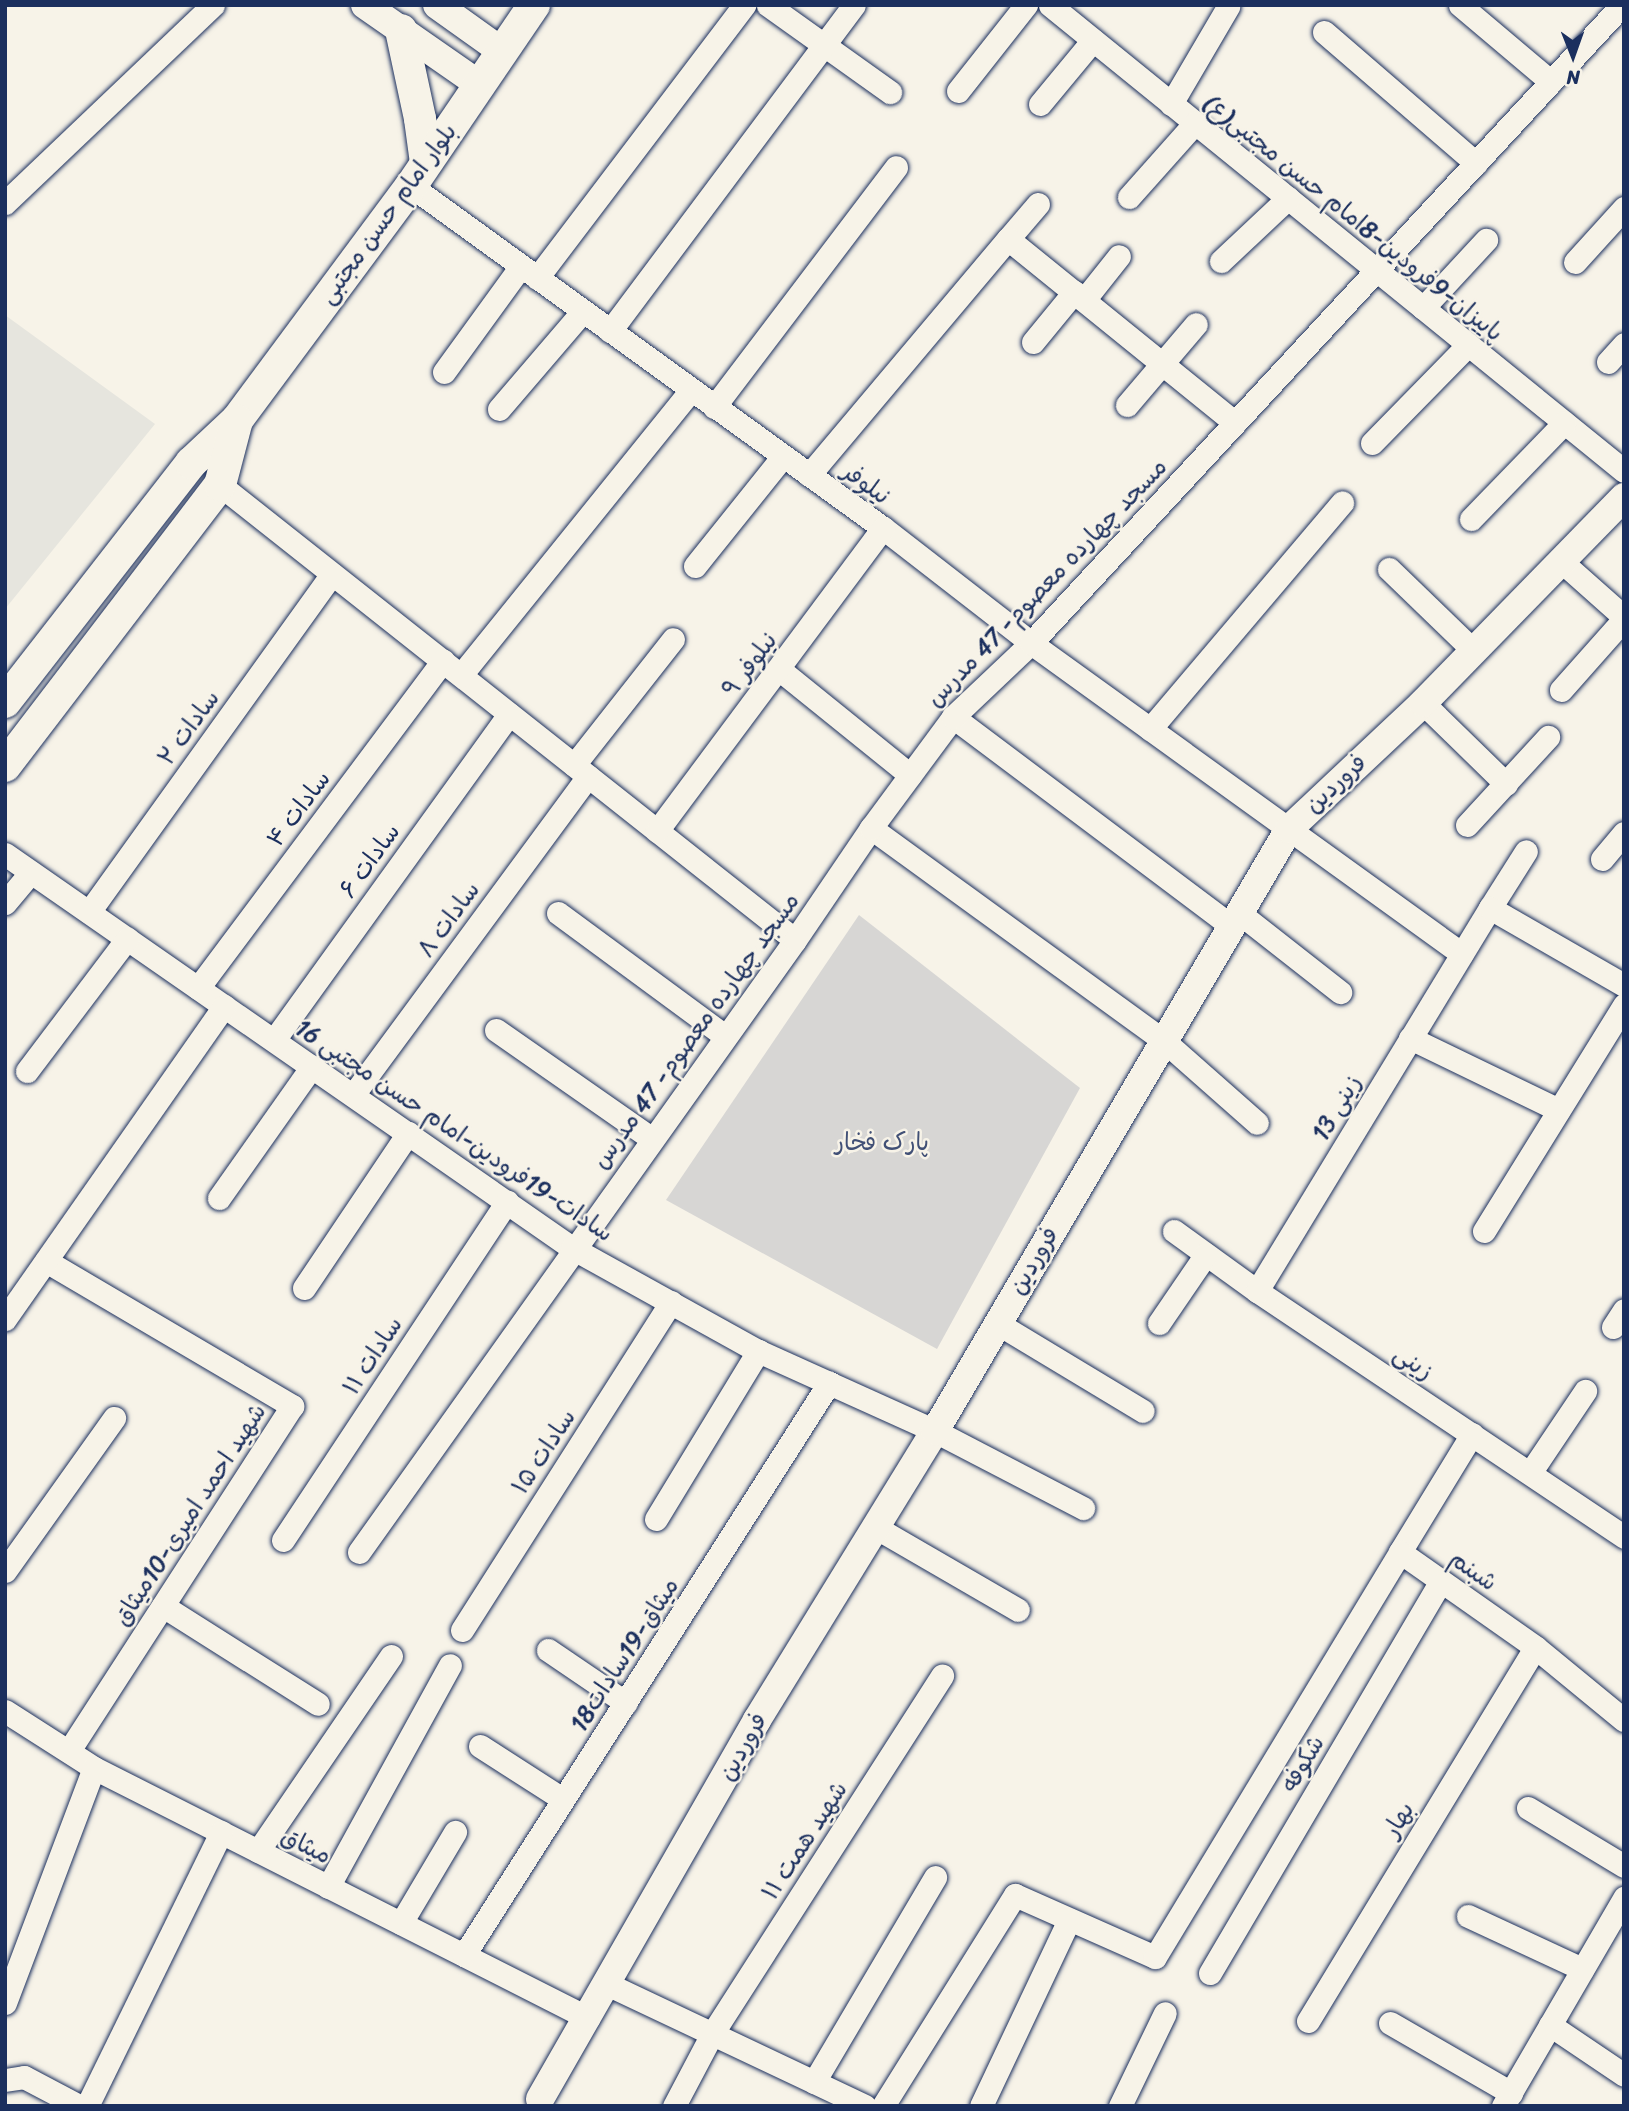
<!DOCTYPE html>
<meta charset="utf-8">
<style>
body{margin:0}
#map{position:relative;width:1629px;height:2111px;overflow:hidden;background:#f7f3e8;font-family:Sriracha,"Playpen Sans Arabic",sans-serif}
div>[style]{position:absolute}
.built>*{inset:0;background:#e6e5de}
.green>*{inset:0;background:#d7d6d4}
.roads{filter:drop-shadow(0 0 2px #1b2f5e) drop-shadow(0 0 2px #1b2f5e)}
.minor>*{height:23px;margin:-11.5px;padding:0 11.5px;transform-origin:11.5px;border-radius:11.5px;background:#f7f3e8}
.tertiary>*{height:28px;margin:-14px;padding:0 14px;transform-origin:14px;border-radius:14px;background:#f7f3e8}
.secondary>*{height:32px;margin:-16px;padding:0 16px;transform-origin:16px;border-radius:16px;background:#f7f3e8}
span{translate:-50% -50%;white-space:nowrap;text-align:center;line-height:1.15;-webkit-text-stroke:5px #f7f3e8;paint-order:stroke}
.street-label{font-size:24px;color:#1b2f5e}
.park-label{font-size:24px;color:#415076}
.frame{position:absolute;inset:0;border:7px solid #1b2f5e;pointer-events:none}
.north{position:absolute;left:1538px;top:21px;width:70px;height:70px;-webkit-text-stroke:5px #f7f3e8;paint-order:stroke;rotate:179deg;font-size:19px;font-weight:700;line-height:28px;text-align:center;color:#1b2f5e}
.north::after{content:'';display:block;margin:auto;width:24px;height:32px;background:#1b2f5e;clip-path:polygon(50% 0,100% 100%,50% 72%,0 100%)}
</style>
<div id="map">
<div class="built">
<div style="clip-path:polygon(5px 315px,155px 424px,5px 609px)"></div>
</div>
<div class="green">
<div style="clip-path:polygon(859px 915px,1080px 1088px,937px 1349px,666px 1200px)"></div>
</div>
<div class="roads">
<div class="minor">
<div style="left:768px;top:5px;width:150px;rotate:35.5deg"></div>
<div style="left:1050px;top:5px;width:739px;rotate:39.07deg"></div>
<div style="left:1460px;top:5px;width:119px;rotate:40.2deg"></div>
<div style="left:1324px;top:32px;width:201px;rotate:40.8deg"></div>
<div style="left:958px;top:91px;width:110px;rotate:-51.7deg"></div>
<div style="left:1040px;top:104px;width:83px;rotate:-50.4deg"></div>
<div style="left:1171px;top:104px;width:113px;rotate:-59.6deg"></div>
<div style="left:411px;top:186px;width:583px;rotate:35.93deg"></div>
<div style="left:883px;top:528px;width:187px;rotate:37.8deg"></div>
<div style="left:1031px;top:643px;width:531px;rotate:35.81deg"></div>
<div style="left:1129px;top:197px;width:99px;rotate:-48.3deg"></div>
<div style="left:5px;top:203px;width:287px;rotate:-43.6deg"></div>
<div style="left:1008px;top:239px;width:46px;rotate:-49.4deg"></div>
<div style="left:1221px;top:261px;width:92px;rotate:-43.2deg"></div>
<div style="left:1575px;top:262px;width:73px;rotate:-47.8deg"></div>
<div style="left:537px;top:278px;width:343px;rotate:-52.8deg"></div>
<div style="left:1084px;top:300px;width:56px;rotate:-51.5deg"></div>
<div style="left:1423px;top:308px;width:93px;rotate:-47.2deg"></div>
<div style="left:610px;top:331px;width:407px;rotate:-53.2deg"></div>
<div style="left:1033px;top:342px;width:65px;rotate:-50.6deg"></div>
<div style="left:1608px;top:362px;width:24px;rotate:-48deg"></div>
<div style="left:444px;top:372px;width:131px;rotate:-54deg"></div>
<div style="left:1127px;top:405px;width:106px;rotate:-49.6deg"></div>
<div style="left:714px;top:407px;width:301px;rotate:-52.8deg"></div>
<div style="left:499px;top:409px;width:129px;rotate:-49.4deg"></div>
<div style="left:1372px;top:443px;width:137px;rotate:-45.6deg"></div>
<div style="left:809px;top:475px;width:309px;rotate:-49.9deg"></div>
<div style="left:1008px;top:239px;width:292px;rotate:39deg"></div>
<div style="left:220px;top:485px;width:733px;rotate:38.35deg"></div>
<div style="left:1471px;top:519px;width:134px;rotate:-45.9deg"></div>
<div style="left:1562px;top:562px;width:83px;rotate:41.6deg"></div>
<div style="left:695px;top:566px;width:141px;rotate:-51.3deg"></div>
<div style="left:1389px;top:569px;width:118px;rotate:44deg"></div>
<div style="left:780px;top:670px;width:167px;rotate:38.9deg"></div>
<div style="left:461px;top:675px;width:366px;rotate:-51.1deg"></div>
<div style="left:1561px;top:690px;width:95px;rotate:-48.4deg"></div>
<div style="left:1423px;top:703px;width:116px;rotate:44.3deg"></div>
<div style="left:953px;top:717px;width:348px;rotate:36.9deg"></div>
<div style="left:1150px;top:729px;width:297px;rotate:-49.7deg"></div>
<div style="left:574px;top:765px;width:160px;rotate:-51.8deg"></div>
<div style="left:1467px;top:825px;width:120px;rotate:-47.4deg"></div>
<div style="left:871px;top:828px;width:361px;rotate:36deg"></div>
<div style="left:1163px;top:1040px;width:125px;rotate:41.4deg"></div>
<div style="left:657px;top:831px;width:378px;rotate:-53.3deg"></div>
<div style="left:5px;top:854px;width:690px;rotate:34.79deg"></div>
<div style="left:572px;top:1248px;width:213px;rotate:29deg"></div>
<div style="left:758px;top:1351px;width:194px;rotate:24.3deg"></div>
<div style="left:935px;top:1431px;width:167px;rotate:27.5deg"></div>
<div style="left:1602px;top:859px;width:34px;rotate:-50deg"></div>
<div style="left:5px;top:903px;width:40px;rotate:-50deg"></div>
<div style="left:1490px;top:908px;width:67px;rotate:-57.7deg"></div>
<div style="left:89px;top:912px;width:416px;rotate:-54.3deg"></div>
<div style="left:1238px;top:912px;width:130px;rotate:38.1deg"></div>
<div style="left:558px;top:913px;width:207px;rotate:36.4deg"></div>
<div style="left:198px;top:988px;width:409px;rotate:-53.2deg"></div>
<div style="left:496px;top:1030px;width:190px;rotate:34.9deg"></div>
<div style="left:1410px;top:1038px;width:165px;rotate:25.8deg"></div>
<div style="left:274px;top:1040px;width:402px;rotate:-54.2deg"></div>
<div style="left:27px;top:1071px;width:166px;rotate:-52.9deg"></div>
<div style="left:353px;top:1095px;width:396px;rotate:-53.6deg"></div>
<div style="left:219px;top:1198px;width:161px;rotate:-54.8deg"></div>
<div style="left:1174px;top:1231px;width:102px;rotate:35.9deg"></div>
<div style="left:1257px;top:1291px;width:442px;rotate:33.8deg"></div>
<div style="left:1484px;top:1231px;width:266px;rotate:-58.2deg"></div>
<div style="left:46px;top:1261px;width:286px;rotate:30.5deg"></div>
<div style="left:292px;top:1406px;width:411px;rotate:122.9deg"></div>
<div style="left:304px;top:1288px;width:187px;rotate:-56.1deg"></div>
<div style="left:1257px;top:1291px;width:448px;rotate:-58.7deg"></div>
<div style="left:1490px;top:908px;width:155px;rotate:29.9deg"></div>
<div style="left:5px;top:1319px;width:382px;rotate:-55deg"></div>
<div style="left:997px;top:1323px;width:170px;rotate:31.1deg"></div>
<div style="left:1159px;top:1323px;width:83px;rotate:-55.7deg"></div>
<div style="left:1613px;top:1327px;width:20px;rotate:-57deg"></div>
<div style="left:1472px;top:1434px;width:138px;rotate:121.4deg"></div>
<div style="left:1400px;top:1552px;width:165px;rotate:35.1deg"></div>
<div style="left:1535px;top:1647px;width:115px;rotate:39.4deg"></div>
<div style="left:1530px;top:1473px;width:99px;rotate:-56.1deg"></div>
<div style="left:656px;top:1519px;width:197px;rotate:-58.7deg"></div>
<div style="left:875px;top:1527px;width:165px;rotate:30.1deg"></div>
<div style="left:283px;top:1540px;width:406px;rotate:-56.5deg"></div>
<div style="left:359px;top:1552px;width:751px;rotate:-54.53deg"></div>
<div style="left:795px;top:940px;width:135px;rotate:-55.8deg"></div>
<div style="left:871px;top:828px;width:138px;rotate:-53.5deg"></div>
<div style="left:953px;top:717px;width:108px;rotate:-43.5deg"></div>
<div style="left:1031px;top:643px;width:870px;rotate:-47.19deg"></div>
<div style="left:5px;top:1571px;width:188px;rotate:-54.5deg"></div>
<div style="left:163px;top:1606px;width:183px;rotate:32.3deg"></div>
<div style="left:462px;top:1630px;width:389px;rotate:-57.5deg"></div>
<div style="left:548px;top:1650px;width:94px;rotate:34.2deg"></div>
<div style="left:5px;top:1711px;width:106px;rotate:32.6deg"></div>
<div style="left:94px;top:1768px;width:554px;rotate:26.84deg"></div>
<div style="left:480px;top:1746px;width:96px;rotate:32.7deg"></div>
<div style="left:1528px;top:1808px;width:112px;rotate:31.1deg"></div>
<div style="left:258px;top:1851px;width:236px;rotate:-55.7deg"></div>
<div style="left:328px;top:1887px;width:253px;rotate:-61.2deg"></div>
<div style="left:1468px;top:1916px;width:126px;rotate:24.9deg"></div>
<div style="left:401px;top:1923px;width:106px;rotate:-59.3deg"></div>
<div style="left:464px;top:1955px;width:679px;rotate:-57.46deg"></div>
<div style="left:1210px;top:1973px;width:455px;rotate:-59.5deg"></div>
<div style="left:607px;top:1984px;width:285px;rotate:25.3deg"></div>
<div style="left:5px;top:2003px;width:251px;rotate:-69.3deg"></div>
<div style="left:1308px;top:2021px;width:437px;rotate:-58.7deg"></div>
<div style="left:1390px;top:2023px;width:140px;rotate:30deg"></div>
<div style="left:1550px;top:2025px;width:89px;rotate:34deg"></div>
<div style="left:5px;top:2080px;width:19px;rotate:-9deg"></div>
<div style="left:24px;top:2077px;width:62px;rotate:27.8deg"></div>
<div style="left:814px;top:2082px;width:238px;rotate:-59.4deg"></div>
<div style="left:87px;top:2106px;width:305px;rotate:-63.9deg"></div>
<div style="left:674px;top:2106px;width:81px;rotate:-62.2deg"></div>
<div style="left:712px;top:2034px;width:426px;rotate:-57.3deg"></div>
<div style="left:883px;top:2106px;width:249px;rotate:-58deg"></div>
<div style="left:1015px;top:1895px;width:153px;rotate:23.9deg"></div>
<div style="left:1155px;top:1957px;width:473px;rotate:-58.8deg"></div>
<div style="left:981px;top:2106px;width:206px;rotate:-64.7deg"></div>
<div style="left:1120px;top:2106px;width:103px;rotate:-64.2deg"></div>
<div style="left:1503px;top:2106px;width:241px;rotate:-59.8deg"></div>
</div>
<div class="tertiary">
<div style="left:365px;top:5px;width:140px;rotate:34.8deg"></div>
<div style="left:437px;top:5px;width:81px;rotate:35.5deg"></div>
<div style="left:540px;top:2099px;width:437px;rotate:-60.2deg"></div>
<div style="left:757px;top:1720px;width:339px;rotate:-58.4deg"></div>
<div style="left:935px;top:1431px;width:698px;rotate:-59.54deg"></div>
<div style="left:1289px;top:829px;width:184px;rotate:-43.2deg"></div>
<div style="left:1423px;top:703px;width:288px;rotate:-45.7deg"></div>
</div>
<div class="secondary">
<div style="left:401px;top:30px;width:91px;rotate:77.9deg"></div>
<div style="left:420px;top:119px;width:44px;rotate:82.2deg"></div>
<div style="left:5px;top:702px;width:303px;rotate:-52.1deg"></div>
<div style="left:191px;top:463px;width:63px;rotate:-43.1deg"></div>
<div style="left:237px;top:420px;width:292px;rotate:-53.4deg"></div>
<div style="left:411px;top:186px;width:219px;rotate:-55.8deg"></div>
<div style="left:5px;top:766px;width:354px;rotate:-52.6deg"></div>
<div style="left:220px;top:485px;width:67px;rotate:-75.3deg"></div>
</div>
</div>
<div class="street-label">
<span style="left:388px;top:214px;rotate:-54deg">بلوار امام حسن مجتبی</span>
<span style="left:1353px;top:218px;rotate:39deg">پاییزان-9فرودین-8امام حسن مجتبی(ع)</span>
<span style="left:866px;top:484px;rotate:36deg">نیلوفر</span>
<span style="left:1047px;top:583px;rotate:-46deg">مسجد چهارده معصوم- 47 مدرس</span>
<span style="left:750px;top:665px;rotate:-53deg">نیلوفر ۹</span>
<span style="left:189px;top:728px;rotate:-54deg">سادات ۲</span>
<span style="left:1336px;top:784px;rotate:-43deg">فروردین</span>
<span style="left:299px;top:809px;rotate:-53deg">سادات ۴</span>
<span style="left:370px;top:861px;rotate:-54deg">سادات ۶</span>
<span style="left:449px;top:920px;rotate:-54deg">سادات ۸</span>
<span style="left:696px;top:1031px;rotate:-54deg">مسجد چهارده معصوم- 47 مدرس</span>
<span style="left:1337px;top:1108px;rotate:-59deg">زینی 13</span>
<span style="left:454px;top:1131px;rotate:34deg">سادات-19فرودین-امام حسن مجتبی 16</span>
<span style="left:1034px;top:1261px;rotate:-60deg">فروردین</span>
<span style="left:373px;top:1356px;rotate:-57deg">سادات ۱۱</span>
<span style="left:1413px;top:1363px;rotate:34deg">زینی</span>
<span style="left:544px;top:1452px;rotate:-57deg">سادات ۱۵</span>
<span style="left:190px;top:1515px;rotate:-57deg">شهید احمد امیری-10میثاق</span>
<span style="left:1473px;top:1571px;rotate:35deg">شبنم</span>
<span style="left:625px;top:1655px;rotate:-57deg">18میثاق-19سادات</span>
<span style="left:743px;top:1747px;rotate:-61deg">فروردین</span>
<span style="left:1303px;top:1764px;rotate:-59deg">شکوفه</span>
<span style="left:1399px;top:1820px;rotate:-59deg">بهار</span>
<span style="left:805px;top:1841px;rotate:-57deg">شهید همت ۱۱</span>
<span style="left:306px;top:1846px;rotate:27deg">میثاق</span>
</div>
<div class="park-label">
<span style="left:882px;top:1143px">پارک فخار</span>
</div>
<div class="frame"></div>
<div class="north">N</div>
</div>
